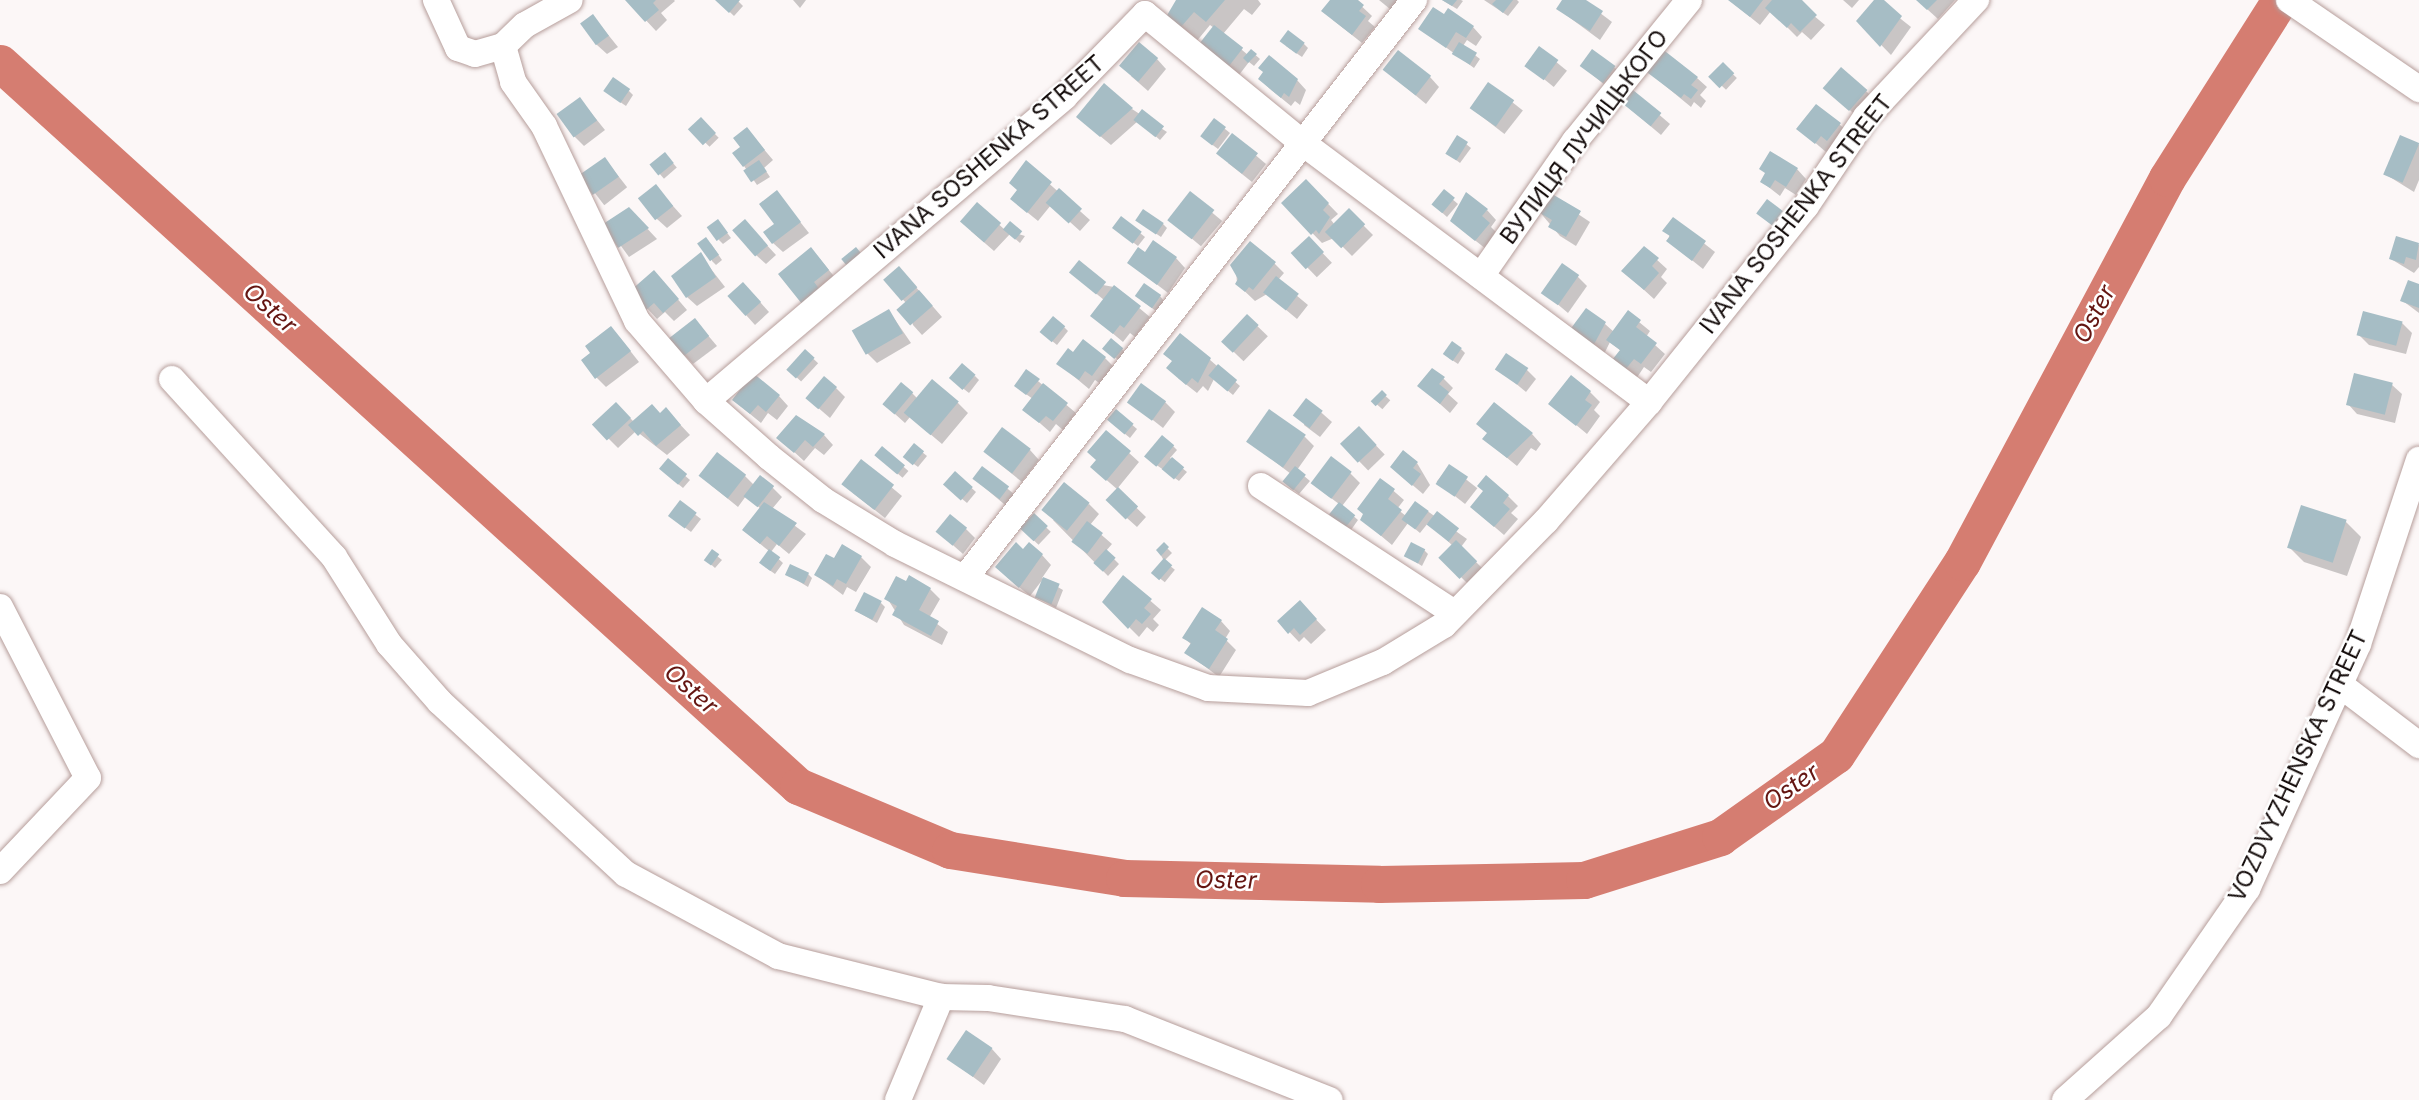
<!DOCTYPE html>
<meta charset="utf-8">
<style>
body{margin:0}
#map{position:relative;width:2419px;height:1100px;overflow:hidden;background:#fcf7f7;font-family:Inter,sans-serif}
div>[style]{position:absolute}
.shadow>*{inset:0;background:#0003;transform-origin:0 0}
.river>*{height:37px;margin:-18.5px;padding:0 18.5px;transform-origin:18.5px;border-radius:18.5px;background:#d57d71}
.building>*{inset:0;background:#a6bdc5;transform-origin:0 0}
.roads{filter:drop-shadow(0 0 2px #b69e9b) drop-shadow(0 0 2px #b69e9b)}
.minor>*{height:26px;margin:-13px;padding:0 13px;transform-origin:13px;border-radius:13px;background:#fff}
span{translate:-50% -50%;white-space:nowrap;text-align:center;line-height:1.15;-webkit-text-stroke:5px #fff;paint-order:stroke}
.street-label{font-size:23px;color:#150d0c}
.water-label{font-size:24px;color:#641511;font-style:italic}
</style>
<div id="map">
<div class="shadow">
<div style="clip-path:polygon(627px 0,674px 0,675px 1px,661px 13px,667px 20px,656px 31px)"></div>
<div style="clip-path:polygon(717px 0,737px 0,743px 6px,734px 16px)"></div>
<div style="clip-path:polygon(793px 0,806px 0,800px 8px)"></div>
<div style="clip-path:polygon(1178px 0,1258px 0,1261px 4px,1252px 15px,1244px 9px,1223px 34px,1248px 55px,1251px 51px,1260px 59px,1254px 66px,1249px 62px,1239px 75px,1211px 53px,1214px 28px,1210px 25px,1196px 42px,1168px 17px)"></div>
<div style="clip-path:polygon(1332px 0,1355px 0,1372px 16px,1368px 21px,1375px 27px,1362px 43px,1333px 20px)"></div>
<div style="clip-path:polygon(1379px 0,1407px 0,1396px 14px)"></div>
<div style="clip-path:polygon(1442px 0,1461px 0,1463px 1px,1457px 9px)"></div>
<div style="clip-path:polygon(1484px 0,1517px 0,1519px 2px,1508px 16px)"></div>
<div style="clip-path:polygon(1564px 0,1583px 0,1612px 22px,1600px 40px,1558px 9px)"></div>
<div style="clip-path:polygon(1729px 0,1795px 0,1825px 25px,1811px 40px,1802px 32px,1797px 37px,1771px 11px,1760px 25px)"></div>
<div style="clip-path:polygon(1843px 0,1859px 0,1852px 8px)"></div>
<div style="clip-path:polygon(1877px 0,1911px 27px,1891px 55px,1858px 21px)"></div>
<div style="clip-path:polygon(1917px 0,1955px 0,1938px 19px)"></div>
<div style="clip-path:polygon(593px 16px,618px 47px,607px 54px,597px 45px)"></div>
<div style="clip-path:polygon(1445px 17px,1473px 27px,1482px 37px,1476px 46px,1467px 40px,1463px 46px,1480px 59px,1474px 68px,1421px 29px)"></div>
<div style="clip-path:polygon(1304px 44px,1308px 48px,1302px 57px,1286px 46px)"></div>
<div style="left:1539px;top:48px;width:36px;height:21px;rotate:39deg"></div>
<div style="clip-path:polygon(1157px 59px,1166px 69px,1148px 91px,1131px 76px)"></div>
<div style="left:1723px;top:65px;width:19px;height:16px;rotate:43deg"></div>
<div style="clip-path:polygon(1582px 66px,1614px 67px,1624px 77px,1613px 92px)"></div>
<div style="clip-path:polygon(1385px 70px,1430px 77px,1439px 87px,1426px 104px)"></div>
<div style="clip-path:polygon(1646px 70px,1697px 78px,1707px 87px,1700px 95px,1706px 101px,1701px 108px,1694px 102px,1691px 107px)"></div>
<div style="clip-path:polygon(1265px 73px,1297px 80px,1306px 90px,1300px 105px,1295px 101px,1291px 106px,1270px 89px,1260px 79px)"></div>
<div style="left:1489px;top:84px;width:43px;height:30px;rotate:38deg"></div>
<div style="clip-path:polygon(1628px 88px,1670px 124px,1661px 135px,1629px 108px)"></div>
<div style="clip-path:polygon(629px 91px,633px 95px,626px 106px,610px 95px)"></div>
<div style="clip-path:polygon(1866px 91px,1875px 100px,1860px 119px,1835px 97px)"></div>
<div style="clip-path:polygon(580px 99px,605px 130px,584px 146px,574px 136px)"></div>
<div style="clip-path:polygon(1132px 109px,1167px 132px,1160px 140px,1138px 121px,1111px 145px,1088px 126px)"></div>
<div style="left:701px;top:120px;width:25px;height:13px;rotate:45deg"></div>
<div style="clip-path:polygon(1214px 120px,1230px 133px,1218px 149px,1206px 140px)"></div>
<div style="clip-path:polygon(1839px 124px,1849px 133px,1826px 152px,1799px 129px)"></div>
<div style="clip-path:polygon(747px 129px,773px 160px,764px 168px,770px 177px,757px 185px,744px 166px)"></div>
<div style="clip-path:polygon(1233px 136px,1266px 164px,1252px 182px,1228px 163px)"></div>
<div style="clip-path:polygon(2401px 137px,2419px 145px,2419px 180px,2414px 192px,2385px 174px)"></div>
<div style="clip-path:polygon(1466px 144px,1471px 148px,1460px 163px,1447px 153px)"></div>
<div style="left:665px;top:154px;width:18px;height:17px;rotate:49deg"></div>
<div style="left:605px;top:159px;width:36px;height:29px;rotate:52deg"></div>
<div style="clip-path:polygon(1026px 163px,1090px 220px,1080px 231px,1051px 205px,1038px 221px,1022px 208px,1019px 190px)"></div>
<div style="clip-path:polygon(1797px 169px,1806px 179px,1796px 195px,1785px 188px,1780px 196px,1762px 182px)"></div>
<div style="clip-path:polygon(1306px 181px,1338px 214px,1331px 220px,1335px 225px,1349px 211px,1373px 235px,1352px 256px,1334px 238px,1322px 243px,1283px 203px)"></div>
<div style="clip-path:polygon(655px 186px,682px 216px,667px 228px,657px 219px)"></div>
<div style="clip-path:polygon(1444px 192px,1458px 204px,1447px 217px,1438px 209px)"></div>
<div style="clip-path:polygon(777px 193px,809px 233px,783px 252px,773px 243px)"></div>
<div style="left:1190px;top:194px;width:42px;height:33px;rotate:40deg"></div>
<div style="clip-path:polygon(1548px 194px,1590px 222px,1576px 246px,1560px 236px,1538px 210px)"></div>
<div style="clip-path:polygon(977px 204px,1005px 230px,1025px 236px,1020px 243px,1010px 234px,994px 251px,971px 231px)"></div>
<div style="clip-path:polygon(629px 209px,657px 239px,629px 257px,605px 224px)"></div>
<div style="clip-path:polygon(1487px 210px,1496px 220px,1491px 227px,1498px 234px,1486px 249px,1462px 230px)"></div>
<div style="clip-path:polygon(1673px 219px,1715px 252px,1703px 269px,1668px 241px)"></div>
<div style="clip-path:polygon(1142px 224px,1163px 224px,1167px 228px,1161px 237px)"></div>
<div style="clip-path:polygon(722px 226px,731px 238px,723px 244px,719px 240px)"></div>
<div style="clip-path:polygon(754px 231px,776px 255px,766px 264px,756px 255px)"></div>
<div style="clip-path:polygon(1119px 232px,1140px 233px,1145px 237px,1138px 246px)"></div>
<div style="clip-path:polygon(2397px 238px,2419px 245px,2419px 267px,2414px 273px,2391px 259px)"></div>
<div style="left:1309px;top:239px;width:33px;height:21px;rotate:46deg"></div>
<div style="clip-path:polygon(711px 244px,722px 260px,716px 265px,712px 261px)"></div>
<div style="clip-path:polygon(1644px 248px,1667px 269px,1661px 277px,1667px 283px,1654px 299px,1633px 280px)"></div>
<div style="clip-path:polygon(1145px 254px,1176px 258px,1185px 268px,1168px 293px,1129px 263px)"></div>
<div style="clip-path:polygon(700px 255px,725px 287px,697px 306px,687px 297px)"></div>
<div style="clip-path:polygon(820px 259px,837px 280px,803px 303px)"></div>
<div style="clip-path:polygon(1274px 263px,1284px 273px,1278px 280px,1308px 305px,1297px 319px,1267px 294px,1255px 301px,1237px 284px,1236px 269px)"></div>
<div style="clip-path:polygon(1577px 276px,1587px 286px,1568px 313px,1543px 292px)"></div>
<div style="clip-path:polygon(908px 278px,942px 317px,922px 335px,913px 325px,907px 304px,885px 280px)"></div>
<div style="clip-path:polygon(1081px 281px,1114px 287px,1150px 317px,1135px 337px,1130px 333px,1123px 342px,1092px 316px,1104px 300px)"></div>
<div style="clip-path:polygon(663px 282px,687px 310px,674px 321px,665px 312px,657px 319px,632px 292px)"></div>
<div style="clip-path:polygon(2419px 286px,2419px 313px,2403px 301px)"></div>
<div style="clip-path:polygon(753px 294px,769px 312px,755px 325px,746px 315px)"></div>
<div style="clip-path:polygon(1160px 296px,1164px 301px,1156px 311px,1141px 300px)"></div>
<div style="clip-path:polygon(889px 311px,911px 343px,877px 363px,867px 353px)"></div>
<div style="clip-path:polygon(1628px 313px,1650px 331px,1646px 337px,1665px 354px,1651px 372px,1644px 367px,1636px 379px,1624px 370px,1621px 351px,1610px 342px,1603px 356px,1581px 340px,1605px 324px,1614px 332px)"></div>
<div style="left:1247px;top:316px;width:29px;height:35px;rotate:44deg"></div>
<div style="clip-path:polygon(695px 320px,717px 346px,693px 364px,684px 355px)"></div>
<div style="clip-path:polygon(2402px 323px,2412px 333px,2406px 354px,2369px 345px,2359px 335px)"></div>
<div style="clip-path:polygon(1064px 327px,1068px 331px,1057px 345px,1046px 336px)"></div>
<div style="clip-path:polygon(620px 338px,639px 362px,606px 387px,596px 377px,592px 354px)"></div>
<div style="clip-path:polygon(1122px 349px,1126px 353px,1120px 361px,1109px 353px)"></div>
<div style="clip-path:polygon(1461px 349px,1465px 353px,1458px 364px,1449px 358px)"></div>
<div style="left:805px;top:351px;width:18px;height:25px;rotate:43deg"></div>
<div style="clip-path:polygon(1074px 354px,1105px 358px,1115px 368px,1102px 385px,1095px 380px,1089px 389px,1059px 364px)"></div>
<div style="clip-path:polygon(1209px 359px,1240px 386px,1233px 395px,1214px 379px,1208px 391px,1203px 386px,1197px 393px,1178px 378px)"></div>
<div style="clip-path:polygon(1497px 368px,1527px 370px,1536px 379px,1526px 392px)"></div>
<div style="clip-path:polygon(1026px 371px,1076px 413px,1063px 430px,1056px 424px,1050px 432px,1025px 410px,1033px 399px,1020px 390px)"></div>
<div style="clip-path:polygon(975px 376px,979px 380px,969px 393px,956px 383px)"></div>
<div style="clip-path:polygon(1443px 378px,1453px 388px,1448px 394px,1458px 403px,1450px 413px,1420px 386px)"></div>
<div style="clip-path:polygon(2392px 385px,2402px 394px,2395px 423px,2357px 414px,2348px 404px)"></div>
<div style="clip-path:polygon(836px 388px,845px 397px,830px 418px,808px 399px)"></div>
<div style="clip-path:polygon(1590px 392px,1600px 402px,1594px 410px,1600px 416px,1587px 434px,1551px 404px)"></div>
<div style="clip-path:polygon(912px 393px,918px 399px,958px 403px,968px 413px,942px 444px,910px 417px,905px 423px,885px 405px)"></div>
<div style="left:1382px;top:393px;width:11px;height:12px;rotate:41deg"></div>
<div style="clip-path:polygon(779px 396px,788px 406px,777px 420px,768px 413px,761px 423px,744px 409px)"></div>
<div style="clip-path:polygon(1307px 400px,1332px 422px,1320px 437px,1304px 425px)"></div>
<div style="clip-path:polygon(1130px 402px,1165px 402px,1175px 412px,1163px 428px)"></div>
<div style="clip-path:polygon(616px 404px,634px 422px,660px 415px,675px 419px,690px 435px,667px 455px,636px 431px,618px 448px,594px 424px)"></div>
<div style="clip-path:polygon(1116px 411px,1137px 429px,1130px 438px,1113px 424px)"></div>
<div style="left:1359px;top:428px;width:37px;height:23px;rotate:46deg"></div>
<div style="clip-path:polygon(1106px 432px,1139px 462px,1117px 489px,1146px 517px,1137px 527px,1118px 510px,1118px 490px,1102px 476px,1098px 460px)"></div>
<div style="clip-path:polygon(1532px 434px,1541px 444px,1536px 451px,1531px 448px,1517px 466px,1484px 439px)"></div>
<div style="clip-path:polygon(824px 435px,833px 445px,824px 455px,815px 448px,804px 461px,779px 438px)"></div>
<div style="clip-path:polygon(1305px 437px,1314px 446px,1297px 470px,1310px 481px,1299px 494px,1289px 486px,1291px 474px,1248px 441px)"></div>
<div style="clip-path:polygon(1173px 446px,1177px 450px,1170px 458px,1187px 472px,1179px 481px,1151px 461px)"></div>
<div style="left:882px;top:448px;width:35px;height:9px;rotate:41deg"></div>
<div style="clip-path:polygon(1030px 450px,1039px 460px,1022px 482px,985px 452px)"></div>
<div style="clip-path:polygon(922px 452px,927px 456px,918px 467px,910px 461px)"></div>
<div style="clip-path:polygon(668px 461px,690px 480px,683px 488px,665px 473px)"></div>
<div style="clip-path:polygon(861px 462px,902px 496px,885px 518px,853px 493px)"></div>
<div style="clip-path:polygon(1417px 463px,1430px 485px,1423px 494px,1402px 476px)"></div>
<div style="left:1449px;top:466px;width:36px;height:20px;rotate:38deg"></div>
<div style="left:983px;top:468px;width:45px;height:14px;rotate:40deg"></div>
<div style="clip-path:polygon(955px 473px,976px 492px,967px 503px,949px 488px)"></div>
<div style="clip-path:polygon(1350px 473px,1360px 483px,1342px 506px,1358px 520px,1351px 530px,1336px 518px,1339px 504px,1323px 492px)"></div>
<div style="clip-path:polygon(745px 476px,754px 485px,772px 487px,782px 497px,772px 509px,806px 534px,789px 554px,777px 544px,771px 552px,783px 563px,775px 574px,765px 567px,769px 551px,754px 539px,761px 509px,746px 496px,738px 507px,711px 485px)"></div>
<div style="clip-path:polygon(1381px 480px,1404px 500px,1397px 509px,1406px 516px,1416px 503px,1467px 539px,1461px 547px,1486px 572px,1471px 587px,1442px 558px,1453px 546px,1428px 523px,1420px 533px,1408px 523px,1392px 545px,1362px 520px)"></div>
<div style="clip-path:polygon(1485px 492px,1508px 496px,1518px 506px,1511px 513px,1518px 519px,1504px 535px,1482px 516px)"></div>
<div style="clip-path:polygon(680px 503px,701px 519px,691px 532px,675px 520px)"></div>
<div style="clip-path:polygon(1089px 504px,1099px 514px,1090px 525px,1112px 544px,1106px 551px,1119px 564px,1108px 576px,1053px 520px)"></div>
<div style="left:1034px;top:516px;width:23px;height:18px;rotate:43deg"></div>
<div style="clip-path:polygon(2346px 522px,2361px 537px,2347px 576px,2304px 562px,2289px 547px)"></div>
<div style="clip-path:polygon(966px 529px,975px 538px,963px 554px,938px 532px)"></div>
<div style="clip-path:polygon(1164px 545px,1172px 553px,1164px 561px,1158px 550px)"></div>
<div style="clip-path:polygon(1424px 550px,1428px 554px,1422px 566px,1406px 556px)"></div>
<div style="clip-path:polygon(1023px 551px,1042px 555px,1051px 565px,1042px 578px,1063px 590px,1056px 608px,1036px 597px,1043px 579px,1030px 596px,1007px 577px)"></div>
<div style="clip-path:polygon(717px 556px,722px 560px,715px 568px,706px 560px)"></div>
<div style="clip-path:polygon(861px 557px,871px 567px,856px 592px,847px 587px,843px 595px,816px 575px,835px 561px)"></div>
<div style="left:1164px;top:561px;width:14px;height:16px;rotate:39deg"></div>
<div style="clip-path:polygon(787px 574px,808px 574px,812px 578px,808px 587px)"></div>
<div style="clip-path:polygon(1124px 578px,1161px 610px,1153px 619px,1159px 625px,1153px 632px,1147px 627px,1139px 637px,1104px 602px)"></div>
<div style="clip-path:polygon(930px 589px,940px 599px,929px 618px,948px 632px,942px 645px,904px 625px,887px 598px)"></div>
<div style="clip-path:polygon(881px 603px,885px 607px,877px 623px,856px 611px)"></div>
<div style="clip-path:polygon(1309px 612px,1326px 630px,1311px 644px,1304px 637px,1299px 642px,1279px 621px)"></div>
<div style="clip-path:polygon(1221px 621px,1230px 631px,1225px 639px,1236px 650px,1219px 677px,1187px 653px,1192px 645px,1184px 638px)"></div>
<div style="clip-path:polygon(992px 1049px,1001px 1059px,984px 1085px,949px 1059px)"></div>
</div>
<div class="river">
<div style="left:0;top:63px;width:1077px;rotate:42.18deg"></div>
<div style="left:798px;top:786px;width:165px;rotate:22.8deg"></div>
<div style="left:950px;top:850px;width:176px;rotate:9.1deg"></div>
<div style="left:1124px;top:878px;width:255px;rotate:1.3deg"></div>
<div style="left:1379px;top:884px;width:205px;rotate:-1.1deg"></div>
<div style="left:1584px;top:880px;width:143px;rotate:-17.5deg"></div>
<div style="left:1720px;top:837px;width:142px;rotate:-35.3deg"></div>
<div style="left:1836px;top:755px;width:230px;rotate:-56.9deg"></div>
<div style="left:1962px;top:562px;width:435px;rotate:-61.9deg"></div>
<div style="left:2167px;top:178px;width:211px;rotate:-57.6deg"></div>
</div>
<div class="building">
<div style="clip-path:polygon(625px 0,656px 0,653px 3px,659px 10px,645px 22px)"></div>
<div style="clip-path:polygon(715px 0,740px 0,729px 13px)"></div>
<div style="clip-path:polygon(1176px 0,1225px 0,1206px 22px,1194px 12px,1180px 28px,1166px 17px)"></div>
<div style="clip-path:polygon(1330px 0,1358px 0,1364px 5px,1359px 11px,1366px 16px,1352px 35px,1321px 11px)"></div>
<div style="clip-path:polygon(1442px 0,1457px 0,1452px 6px)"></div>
<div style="clip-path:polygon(1496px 0,1513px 0,1503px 13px,1492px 4px)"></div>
<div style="clip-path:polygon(1562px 0,1586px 0,1603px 11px,1590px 31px,1556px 9px)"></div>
<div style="clip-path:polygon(1728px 0,1763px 0,1750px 17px)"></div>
<div style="clip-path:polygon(1772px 0,1802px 0,1817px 15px,1800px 32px,1791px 23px,1787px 28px,1765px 8px)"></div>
<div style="clip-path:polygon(1874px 0,1884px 0,1902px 16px,1880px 47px,1856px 21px)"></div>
<div style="clip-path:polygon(1916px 0,1937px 0,1927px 10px)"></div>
<div style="clip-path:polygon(1433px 7px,1444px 14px,1448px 8px,1474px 26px,1466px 38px,1456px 32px,1446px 48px,1418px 29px)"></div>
<div style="left:593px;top:14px;width:27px;height:16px;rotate:54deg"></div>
<div style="left:1214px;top:25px;width:37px;height:23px;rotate:38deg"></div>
<div style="left:1288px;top:30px;width:21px;height:14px;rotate:37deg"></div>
<div style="left:1139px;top:42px;width:25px;height:31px;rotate:40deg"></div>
<div style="left:1459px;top:42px;width:21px;height:14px;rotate:31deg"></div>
<div style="left:1539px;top:46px;width:24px;height:25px;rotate:36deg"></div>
<div style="clip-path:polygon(1661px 48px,1698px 77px,1691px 85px,1698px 90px,1691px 99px,1684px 94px,1681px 98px,1644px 70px)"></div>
<div style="clip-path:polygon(1251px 49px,1257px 54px,1248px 63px,1243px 58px)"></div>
<div style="left:1592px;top:49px;width:29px;height:21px;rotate:36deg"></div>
<div style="left:1398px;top:50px;width:42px;height:25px;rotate:38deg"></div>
<div style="clip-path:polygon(1269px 55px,1298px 79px,1289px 97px,1284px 93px,1281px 98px,1258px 79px,1263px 72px,1258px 68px)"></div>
<div style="left:1723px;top:62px;width:16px;height:21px;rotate:45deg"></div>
<div style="left:1841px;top:67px;width:35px;height:28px;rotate:41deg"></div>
<div style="left:613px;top:77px;width:21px;height:17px;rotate:35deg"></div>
<div style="left:1488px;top:82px;width:32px;height:32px;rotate:35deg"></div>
<div style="clip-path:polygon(1104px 83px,1133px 108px,1100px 137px,1076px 117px)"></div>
<div style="left:1628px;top:86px;width:43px;height:17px;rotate:39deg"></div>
<div style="left:580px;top:97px;width:29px;height:29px;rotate:54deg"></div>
<div style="clip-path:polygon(1816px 104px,1841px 123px,1827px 141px,1821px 136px,1815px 144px,1796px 129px)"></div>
<div style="left:1142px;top:109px;width:28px;height:14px;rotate:38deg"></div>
<div style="left:701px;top:117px;width:22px;height:18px;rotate:47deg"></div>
<div style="left:1214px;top:118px;width:15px;height:23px;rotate:37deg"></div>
<div style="clip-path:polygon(747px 127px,765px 150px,743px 167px,732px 153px,740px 147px,733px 138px)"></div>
<div style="left:1232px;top:133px;width:33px;height:26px;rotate:38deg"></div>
<div style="left:1457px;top:135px;width:13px;height:22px;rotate:32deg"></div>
<div style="left:2400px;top:135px;width:21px;height:43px;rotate:23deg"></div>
<div style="clip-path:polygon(1770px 151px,1798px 168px,1786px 187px,1775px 180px,1770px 188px,1760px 182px,1765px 173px,1759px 169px)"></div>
<div style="left:665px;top:152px;width:14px;height:20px;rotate:51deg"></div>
<div style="left:605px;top:157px;width:24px;height:32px;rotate:55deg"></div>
<div style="left:759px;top:160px;width:14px;height:19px;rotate:56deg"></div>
<div style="clip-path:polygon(1026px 160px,1052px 182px,1027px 213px,1010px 199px,1017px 190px,1009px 183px)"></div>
<div style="clip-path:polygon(1306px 179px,1329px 203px,1323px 210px,1330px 217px,1319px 234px,1316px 230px,1311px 235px,1281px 203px)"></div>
<div style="left:656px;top:184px;width:28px;height:23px;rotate:52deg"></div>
<div style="left:1059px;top:188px;width:31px;height:20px;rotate:42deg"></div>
<div style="left:1444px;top:189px;width:14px;height:20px;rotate:39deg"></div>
<div style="clip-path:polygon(777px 190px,801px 222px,772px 244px,763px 232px,774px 224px,759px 204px)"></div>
<div style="left:1190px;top:191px;width:31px;height:37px;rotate:38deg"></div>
<div style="clip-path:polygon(1547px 191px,1581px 211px,1566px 237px,1548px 227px,1552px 220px,1535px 210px)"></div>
<div style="clip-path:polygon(1466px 192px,1488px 209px,1482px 216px,1490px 223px,1475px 241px,1450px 221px)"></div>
<div style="left:1767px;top:199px;width:21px;height:18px;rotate:37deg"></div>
<div style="left:977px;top:202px;width:32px;height:26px;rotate:41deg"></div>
<div style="clip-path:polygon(629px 207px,649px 228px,618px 248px,603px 224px)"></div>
<div style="left:1349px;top:208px;width:23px;height:34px;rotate:45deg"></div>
<div style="left:1143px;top:209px;width:25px;height:14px;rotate:34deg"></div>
<div style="left:1121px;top:216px;width:26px;height:15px;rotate:37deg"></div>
<div style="clip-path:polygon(1673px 217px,1706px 241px,1692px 261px,1666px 241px,1670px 236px,1662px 231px)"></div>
<div style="left:718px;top:219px;width:17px;height:14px;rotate:54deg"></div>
<div style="left:745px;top:219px;width:35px;height:17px;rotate:49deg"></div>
<div style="left:1010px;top:221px;width:16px;height:11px;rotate:40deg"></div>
<div style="left:1309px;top:236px;width:22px;height:25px;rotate:47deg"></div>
<div style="clip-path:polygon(2396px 236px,2419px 243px,2416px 260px,2406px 257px,2404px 264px,2389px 259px)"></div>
<div style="left:706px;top:237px;width:22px;height:11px;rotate:54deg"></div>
<div style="clip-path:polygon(1153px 240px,1177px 257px,1157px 285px,1127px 263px,1138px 247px,1145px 252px)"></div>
<div style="clip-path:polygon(1250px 241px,1276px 262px,1253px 290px,1249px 287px,1245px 292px,1235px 284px,1238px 279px,1230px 265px)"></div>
<div style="clip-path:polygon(1644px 246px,1659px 258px,1652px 266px,1659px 273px,1644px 290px,1621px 271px)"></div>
<div style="clip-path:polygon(811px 247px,829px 270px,814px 282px,820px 290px,802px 304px,778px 274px)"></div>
<div style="left:856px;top:247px;width:14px;height:19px;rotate:51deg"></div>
<div style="clip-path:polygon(701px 252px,716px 277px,686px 298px,671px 276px)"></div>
<div style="left:1079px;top:260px;width:35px;height:16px;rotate:39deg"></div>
<div style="left:1562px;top:263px;width:21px;height:37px;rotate:35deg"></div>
<div style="left:899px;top:266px;width:28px;height:21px;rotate:49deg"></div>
<div style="clip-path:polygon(654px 270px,679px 299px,663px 313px,654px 303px,646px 310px,630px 291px)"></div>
<div style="left:1276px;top:276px;width:29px;height:21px;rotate:38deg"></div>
<div style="clip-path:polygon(2408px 280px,2419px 284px,2419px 308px,2400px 301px)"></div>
<div style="left:743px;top:282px;width:27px;height:21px;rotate:48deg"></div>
<div style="left:1144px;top:283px;width:21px;height:16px;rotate:35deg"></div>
<div style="clip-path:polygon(1114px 285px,1141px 306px,1124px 328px,1120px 325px,1113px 334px,1090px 316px)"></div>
<div style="left:919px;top:290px;width:21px;height:30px;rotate:49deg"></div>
<div style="clip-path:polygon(1586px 308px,1606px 322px,1592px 348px,1569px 331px)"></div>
<div style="left:889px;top:309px;width:28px;height:43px;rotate:60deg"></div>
<div style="clip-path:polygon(1628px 310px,1641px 320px,1636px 327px,1657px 343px,1641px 364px,1634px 359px,1625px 370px,1612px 360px,1620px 350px,1606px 340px)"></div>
<div style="left:2363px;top:311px;width:41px;height:25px;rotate:15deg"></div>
<div style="left:1247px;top:314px;width:16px;height:38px;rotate:43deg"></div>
<div style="left:1053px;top:316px;width:16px;height:21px;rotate:40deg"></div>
<div style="left:695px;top:318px;width:23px;height:33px;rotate:52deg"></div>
<div style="clip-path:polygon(611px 326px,631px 351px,595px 379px,581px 360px,590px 353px,585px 346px)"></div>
<div style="clip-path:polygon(1180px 333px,1211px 358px,1198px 383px,1192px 378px,1186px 385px,1166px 368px,1172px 361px,1163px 354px)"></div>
<div style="left:1111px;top:338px;width:16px;height:14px;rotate:40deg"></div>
<div style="clip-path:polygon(1083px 339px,1106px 357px,1092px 376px,1085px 371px,1079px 380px,1056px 364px,1068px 348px,1073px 352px)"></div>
<div style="left:1452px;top:341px;width:12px;height:16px;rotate:35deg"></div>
<div style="left:805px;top:349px;width:13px;height:28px;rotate:42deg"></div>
<div style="left:1506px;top:353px;width:27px;height:20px;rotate:34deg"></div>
<div style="left:962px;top:363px;width:18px;height:20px;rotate:41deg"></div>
<div style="left:1218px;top:364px;width:25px;height:15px;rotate:40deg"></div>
<div style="clip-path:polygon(1432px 368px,1445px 377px,1439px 384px,1449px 392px,1440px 404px,1417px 386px)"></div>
<div style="clip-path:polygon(1026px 369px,1040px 379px,1026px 395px,1014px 386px)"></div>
<div style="clip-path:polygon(753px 373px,780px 395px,766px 412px,758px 405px,750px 414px,732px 400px)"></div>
<div style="left:2354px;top:373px;width:40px;height:33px;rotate:14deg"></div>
<div style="clip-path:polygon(1571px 375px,1591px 391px,1585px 400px,1592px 405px,1576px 426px,1548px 404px)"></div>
<div style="left:824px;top:376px;width:17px;height:29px;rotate:40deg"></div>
<div style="left:932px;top:379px;width:35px;height:44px;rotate:40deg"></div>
<div style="left:901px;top:382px;width:16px;height:29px;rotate:40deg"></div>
<div style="clip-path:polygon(1043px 383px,1068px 403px,1053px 421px,1046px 416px,1039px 423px,1022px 410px)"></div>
<div style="left:1141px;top:383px;width:31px;height:24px;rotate:36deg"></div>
<div style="left:1382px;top:390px;width:7px;height:16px;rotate:45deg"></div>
<div style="left:1306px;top:398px;width:21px;height:22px;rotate:37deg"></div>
<div style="left:616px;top:402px;width:22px;height:33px;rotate:47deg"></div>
<div style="clip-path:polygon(1494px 402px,1533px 433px,1507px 458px,1482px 439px,1487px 433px,1476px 424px)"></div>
<div style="clip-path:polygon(652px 404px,660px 413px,666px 407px,681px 425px,656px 446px,643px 431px,638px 436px,628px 425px)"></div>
<div style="left:1116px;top:409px;width:23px;height:14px;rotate:40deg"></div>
<div style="left:1269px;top:409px;width:45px;height:40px;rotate:35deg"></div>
<div style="clip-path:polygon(796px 415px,825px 434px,813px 447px,805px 440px,794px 453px,776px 438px)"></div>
<div style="left:1359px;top:426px;width:26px;height:26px;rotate:47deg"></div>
<div style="left:1002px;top:427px;width:36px;height:31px;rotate:37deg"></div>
<div style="clip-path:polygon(1106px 430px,1131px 451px,1106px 481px,1090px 467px,1096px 460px,1087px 452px)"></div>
<div style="left:1162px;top:435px;width:16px;height:28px;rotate:40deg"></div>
<div style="left:914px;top:443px;width:13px;height:18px;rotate:39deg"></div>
<div style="left:882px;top:446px;width:30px;height:12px;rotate:40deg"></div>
<div style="clip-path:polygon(1403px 450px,1418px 462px,1413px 468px,1421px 474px,1412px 486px,1390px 467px)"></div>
<div style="left:717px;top:452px;width:37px;height:30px;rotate:38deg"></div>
<div style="left:1331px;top:456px;width:26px;height:34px;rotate:37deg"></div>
<div style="left:1172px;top:457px;width:16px;height:16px;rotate:40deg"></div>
<div style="left:668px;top:458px;width:25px;height:14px;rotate:40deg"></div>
<div style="left:861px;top:459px;width:42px;height:32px;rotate:38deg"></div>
<div style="left:1449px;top:464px;width:23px;height:24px;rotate:34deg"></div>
<div style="left:982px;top:466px;width:34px;height:16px;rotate:37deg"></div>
<div style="left:1295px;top:466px;width:14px;height:20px;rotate:39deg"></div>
<div style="left:955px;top:471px;width:24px;height:18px;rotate:42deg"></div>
<div style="left:760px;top:475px;width:18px;height:27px;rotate:38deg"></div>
<div style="clip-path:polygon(1486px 475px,1509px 495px,1503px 503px,1510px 509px,1494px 527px,1470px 507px,1483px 491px,1477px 486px)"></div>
<div style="clip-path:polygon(1380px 478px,1395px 489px,1388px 499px,1402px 510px,1381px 536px,1360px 520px,1363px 514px,1357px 509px)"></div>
<div style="left:1064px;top:482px;width:33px;height:36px;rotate:39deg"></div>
<div style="left:1118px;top:487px;width:28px;height:18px;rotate:44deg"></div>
<div style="left:680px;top:500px;width:21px;height:20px;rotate:37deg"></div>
<div style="left:1415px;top:501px;width:17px;height:23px;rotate:36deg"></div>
<div style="clip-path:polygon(764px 502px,797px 523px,779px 546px,767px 536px,760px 544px,742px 530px)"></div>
<div style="left:1339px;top:502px;width:21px;height:16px;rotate:39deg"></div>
<div style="left:2301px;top:505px;width:48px;height:45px;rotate:18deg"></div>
<div style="left:1437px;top:511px;width:28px;height:17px;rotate:38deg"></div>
<div style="left:1034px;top:513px;width:19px;height:21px;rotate:43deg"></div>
<div style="left:950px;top:514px;width:22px;height:23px;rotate:39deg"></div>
<div style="left:1087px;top:521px;width:20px;height:26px;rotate:37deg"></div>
<div style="left:1456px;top:540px;width:30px;height:25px;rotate:45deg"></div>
<div style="clip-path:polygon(1016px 542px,1023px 549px,1029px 542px,1043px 554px,1019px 588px,995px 567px)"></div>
<div style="clip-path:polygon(1164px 542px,1169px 547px,1161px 556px,1156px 550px)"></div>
<div style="left:1411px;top:542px;width:16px;height:16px;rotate:27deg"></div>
<div style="clip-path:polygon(842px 544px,862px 556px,846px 584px,837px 579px,833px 586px,814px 575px,826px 554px,834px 558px)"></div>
<div style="left:712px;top:549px;width:9px;height:14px;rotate:36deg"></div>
<div style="left:769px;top:549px;width:14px;height:17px;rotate:36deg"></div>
<div style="left:1106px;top:549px;width:13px;height:19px;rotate:42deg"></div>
<div style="left:1164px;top:558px;width:11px;height:20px;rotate:41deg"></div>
<div style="left:790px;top:564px;width:21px;height:12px;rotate:25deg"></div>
<div style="clip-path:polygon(909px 575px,931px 588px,919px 610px,939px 621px,931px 636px,892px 615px,897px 606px,884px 599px,896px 576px,906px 581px)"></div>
<div style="clip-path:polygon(1123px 575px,1152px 599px,1144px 608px,1151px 614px,1142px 624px,1136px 619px,1128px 629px,1102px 602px)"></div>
<div style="left:1043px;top:577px;width:18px;height:22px;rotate:22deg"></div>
<div style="left:864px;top:592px;width:20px;height:21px;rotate:27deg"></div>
<div style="clip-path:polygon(1300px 600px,1317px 619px,1300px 635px,1294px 628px,1288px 634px,1277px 621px)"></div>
<div style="clip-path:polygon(1202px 607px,1222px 620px,1215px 630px,1228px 639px,1209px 669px,1184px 653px,1191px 643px,1182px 638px)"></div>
<div style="left:966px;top:1030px;width:32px;height:35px;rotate:34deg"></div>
</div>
<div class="roads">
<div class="minor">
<div style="left:436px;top:0;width:53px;rotate:65.4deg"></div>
<div style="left:458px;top:48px;width:18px;rotate:19deg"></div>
<div style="left:475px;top:54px;width:29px;rotate:-16deg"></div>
<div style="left:503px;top:46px;width:30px;rotate:-44deg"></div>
<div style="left:525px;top:25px;width:51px;rotate:-29.1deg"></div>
<div style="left:2289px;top:0;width:158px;rotate:34.4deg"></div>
<div style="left:503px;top:46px;width:37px;rotate:74deg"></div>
<div style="left:513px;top:82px;width:54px;rotate:54.8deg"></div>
<div style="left:544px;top:126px;width:216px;rotate:64.5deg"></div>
<div style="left:637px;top:321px;width:106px;rotate:49.2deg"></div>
<div style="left:706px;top:401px;width:84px;rotate:41.6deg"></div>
<div style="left:769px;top:457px;width:69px;rotate:38.5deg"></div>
<div style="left:823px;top:500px;width:84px;rotate:31.4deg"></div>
<div style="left:895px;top:544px;width:262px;rotate:26.3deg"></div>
<div style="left:1130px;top:660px;width:83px;rotate:19.7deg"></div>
<div style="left:1208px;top:688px;width:100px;rotate:2.9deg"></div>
<div style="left:1308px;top:693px;width:81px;rotate:-22.5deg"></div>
<div style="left:1383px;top:662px;width:71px;rotate:-31.2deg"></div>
<div style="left:1444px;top:625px;width:146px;rotate:-45.6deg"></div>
<div style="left:1546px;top:521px;width:157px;rotate:-49.1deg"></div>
<div style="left:1649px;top:402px;width:251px;rotate:-51.3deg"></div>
<div style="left:1806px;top:206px;width:107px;rotate:-56deg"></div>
<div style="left:1866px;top:117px;width:161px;rotate:-46.8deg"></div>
<div style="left:1481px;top:276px;width:165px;rotate:-55.2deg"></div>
<div style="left:1575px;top:141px;width:181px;rotate:-51deg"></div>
<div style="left:172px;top:379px;width:241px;rotate:47.7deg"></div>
<div style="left:334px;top:557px;width:103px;rotate:57.7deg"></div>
<div style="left:389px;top:644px;width:77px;rotate:48.7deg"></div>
<div style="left:440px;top:702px;width:253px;rotate:42.8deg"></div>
<div style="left:626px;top:874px;width:173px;rotate:28.3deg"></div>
<div style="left:778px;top:956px;width:168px;rotate:14.1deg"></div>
<div style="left:941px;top:997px;width:47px;rotate:1.2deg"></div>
<div style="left:988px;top:998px;width:139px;rotate:8.7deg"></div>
<div style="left:1125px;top:1019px;width:220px;rotate:21.6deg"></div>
<div style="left:706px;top:401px;width:470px;rotate:-40.3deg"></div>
<div style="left:1064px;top:97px;width:116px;rotate:-45.7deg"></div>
<div style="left:1145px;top:14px;width:205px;rotate:39.3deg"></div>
<div style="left:1304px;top:144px;width:431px;rotate:36.8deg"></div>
<div style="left:1261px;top:486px;width:231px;rotate:33.3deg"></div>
<div style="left:965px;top:578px;width:732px;rotate:-52.16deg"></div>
<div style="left:0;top:607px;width:192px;rotate:62.8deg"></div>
<div style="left:88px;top:778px;width:128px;rotate:133.4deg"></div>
<div style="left:2339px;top:684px;width:101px;rotate:37.3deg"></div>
<div style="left:898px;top:1100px;width:112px;rotate:-67.3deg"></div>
<div style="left:2065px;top:1100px;width:126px;rotate:-41.8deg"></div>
<div style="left:2159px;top:1016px;width:155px;rotate:-55.3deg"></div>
<div style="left:2247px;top:889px;width:269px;rotate:-65.6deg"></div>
<div style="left:2358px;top:644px;width:194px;rotate:-71.7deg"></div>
</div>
</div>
<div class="street-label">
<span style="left:1584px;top:137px;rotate:-53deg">ВУЛИЦЯ ЛУЧИЦЬКОГО</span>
<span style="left:989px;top:157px;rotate:-41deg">IVANA SOSHENKA STREET</span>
<span style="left:1796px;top:214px;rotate:-52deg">IVANA SOSHENKA STREET</span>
<span style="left:2298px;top:766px;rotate:-65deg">VOZDVYZHENSKA STREET</span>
</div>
<div class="water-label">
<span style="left:270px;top:308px;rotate:42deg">Oster</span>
<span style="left:2094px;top:314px;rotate:-62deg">Oster</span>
<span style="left:691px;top:689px;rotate:42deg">Oster</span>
<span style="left:1791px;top:787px;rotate:-35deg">Oster</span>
<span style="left:1226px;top:880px;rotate:1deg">Oster</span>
</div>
</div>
